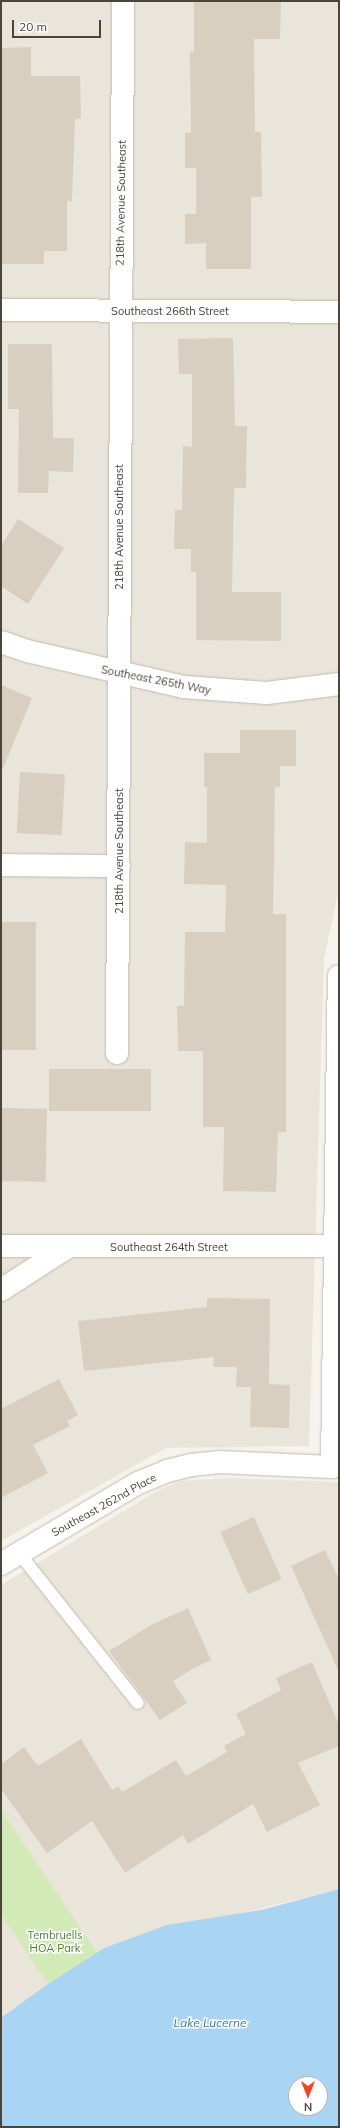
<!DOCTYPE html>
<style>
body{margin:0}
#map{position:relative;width:340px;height:2128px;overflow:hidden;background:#f6f3ec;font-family:Mulish,sans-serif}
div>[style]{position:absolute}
.residential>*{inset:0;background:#eae5da}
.green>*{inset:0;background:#d2eab5}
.water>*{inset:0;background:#a9d4f2}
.building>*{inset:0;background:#d8cfc1;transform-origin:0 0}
.roads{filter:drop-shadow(0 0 1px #c2bbae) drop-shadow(0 0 1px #c2bbae)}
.lane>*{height:12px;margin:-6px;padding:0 6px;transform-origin:6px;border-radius:6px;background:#fff}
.street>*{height:22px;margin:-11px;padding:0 11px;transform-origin:11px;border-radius:11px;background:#fff}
span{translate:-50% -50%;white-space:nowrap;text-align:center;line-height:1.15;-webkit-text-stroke:3px #fff;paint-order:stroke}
.street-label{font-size:11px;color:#4b4439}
.park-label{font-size:11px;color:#4a7f2a}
.water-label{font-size:12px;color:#2e7ab2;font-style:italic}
.frame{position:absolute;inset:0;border:2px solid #4b4439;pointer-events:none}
.north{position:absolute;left:288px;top:2076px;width:40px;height:40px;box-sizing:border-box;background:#fff;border:1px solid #b7b4b0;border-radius:50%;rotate:180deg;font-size:11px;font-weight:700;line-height:16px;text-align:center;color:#4b4439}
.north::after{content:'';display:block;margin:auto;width:14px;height:18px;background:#fc3f1d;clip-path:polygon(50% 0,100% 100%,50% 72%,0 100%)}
.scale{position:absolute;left:12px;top:20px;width:89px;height:18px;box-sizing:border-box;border:2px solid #4b4439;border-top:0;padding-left:5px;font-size:12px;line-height:14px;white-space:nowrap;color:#4b4439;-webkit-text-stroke:3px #fff;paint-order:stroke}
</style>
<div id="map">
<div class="residential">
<div style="clip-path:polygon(1px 1px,339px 1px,339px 887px,324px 959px,309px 1446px,166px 1448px,1px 1541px)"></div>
<div style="clip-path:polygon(227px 1478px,339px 1482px,339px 1889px,104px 1948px,1px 2019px,1px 1585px,157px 1491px,181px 1481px)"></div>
</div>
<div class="green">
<div style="clip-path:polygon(1px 1810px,97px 1953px,48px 1984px,1px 1914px)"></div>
</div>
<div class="water">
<div style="clip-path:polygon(evenodd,339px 1889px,339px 2127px,1px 2127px,1px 2018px,48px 1984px,104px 1948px,167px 1925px,261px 1910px,339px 1889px,296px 2084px,320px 2084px,320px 2108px,296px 2108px,296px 2084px)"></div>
</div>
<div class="building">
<div style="clip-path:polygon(194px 1px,281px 1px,280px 39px,254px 39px,255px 132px,261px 132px,262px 197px,251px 197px,251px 269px,206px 269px,206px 243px,185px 244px,185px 214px,196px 214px,196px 168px,185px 168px,185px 133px,191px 133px,190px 52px,194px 52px)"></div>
<div style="clip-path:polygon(31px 47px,31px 76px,80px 76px,81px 119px,75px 119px,72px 201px,67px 201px,67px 251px,44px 251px,44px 264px,1px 264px,1px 48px)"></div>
<div style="clip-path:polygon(233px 338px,235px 426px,247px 426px,246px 488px,234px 488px,232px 592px,281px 592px,281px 641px,196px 640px,196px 572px,191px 572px,191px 549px,174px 549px,175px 510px,182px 510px,183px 446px,192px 447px,192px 374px,179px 374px,178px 339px)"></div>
<div style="clip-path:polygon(8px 344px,52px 344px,53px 438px,74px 438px,73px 472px,49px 471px,48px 493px,18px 493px,19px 409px,8px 409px)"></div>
<div style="clip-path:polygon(18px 519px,64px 548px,28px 604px,1px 586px,1px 546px)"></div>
<div style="clip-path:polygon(1px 685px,32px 698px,2px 771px,1px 771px)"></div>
<div style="clip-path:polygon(240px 730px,296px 730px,296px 766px,280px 766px,280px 787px,275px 787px,273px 914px,286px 914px,286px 1132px,278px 1132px,276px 1192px,223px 1191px,224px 1127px,203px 1127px,203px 1051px,178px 1051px,177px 1006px,184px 1006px,185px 932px,225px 932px,226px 885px,184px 884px,185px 842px,207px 843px,207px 787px,204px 787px,204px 753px,240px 753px)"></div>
<div style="left:20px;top:772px;width:45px;height:61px;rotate:3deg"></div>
<div style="left:36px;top:922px;width:128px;height:35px;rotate:90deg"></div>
<div style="left:49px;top:1069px;width:102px;height:42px"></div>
<div style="left:1px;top:1108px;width:46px;height:73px;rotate:1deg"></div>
<div style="clip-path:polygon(207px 1298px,270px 1299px,269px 1384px,290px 1385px,289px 1428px,250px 1427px,251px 1387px,236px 1387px,237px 1367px,213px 1367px,214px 1357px,84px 1371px,78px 1321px,207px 1307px)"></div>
<div style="clip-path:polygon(59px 1379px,78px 1415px,67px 1421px,70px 1426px,33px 1445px,48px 1473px,1px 1498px,1px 1409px)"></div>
<div style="left:254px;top:1517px;width:68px;height:37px;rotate:66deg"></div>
<div style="clip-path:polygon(325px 1550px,339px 1580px,339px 1672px,291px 1566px)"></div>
<div style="clip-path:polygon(188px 1608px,211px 1660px,194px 1668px,173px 1681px,187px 1703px,160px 1720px,109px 1651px,151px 1625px)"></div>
<div style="clip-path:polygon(312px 1662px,339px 1725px,339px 1746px,298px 1763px,320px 1805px,267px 1832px,253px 1804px,188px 1844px,183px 1835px,125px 1873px,92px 1821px,47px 1853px,1px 1789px,1px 1764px,24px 1747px,38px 1766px,81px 1739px,112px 1790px,118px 1786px,122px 1792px,176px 1760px,186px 1776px,227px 1752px,224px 1746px,246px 1734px,236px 1714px,281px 1690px,276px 1678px)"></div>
</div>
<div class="roads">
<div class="lane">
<div style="left:19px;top:1553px;width:191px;rotate:51.6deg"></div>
</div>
<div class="street">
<div style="left:1px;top:310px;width:338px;rotate:0.3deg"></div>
<div style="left:1px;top:642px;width:28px;rotate:19deg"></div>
<div style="left:27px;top:651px;width:161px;rotate:12.9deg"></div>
<div style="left:184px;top:687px;width:83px;rotate:4.1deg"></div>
<div style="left:267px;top:693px;width:73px;rotate:-7.1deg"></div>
<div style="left:1px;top:865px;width:118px;rotate:0.5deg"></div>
<div style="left:117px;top:1053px;width:1052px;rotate:-89.67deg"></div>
<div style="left:1px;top:1246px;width:335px"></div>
<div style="left:1px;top:1290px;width:80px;rotate:-32.7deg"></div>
<div style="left:1px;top:1564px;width:159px;rotate:-30.6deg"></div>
<div style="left:138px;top:1483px;width:31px;rotate:-22deg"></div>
<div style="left:167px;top:1471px;width:25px;rotate:-14deg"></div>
<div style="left:191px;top:1465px;width:28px;rotate:-6deg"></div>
<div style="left:219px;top:1462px;width:113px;rotate:2.5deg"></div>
<div style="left:332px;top:1467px;width:491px;rotate:-89.2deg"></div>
</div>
</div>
<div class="street-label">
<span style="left:121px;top:203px;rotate:-89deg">218th Avenue Southeast</span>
<span style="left:170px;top:311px">Southeast 266th Street</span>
<span style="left:119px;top:527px;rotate:-90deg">218th Avenue Southeast</span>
<span style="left:156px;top:680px;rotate:11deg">Southeast 265th Way</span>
<span style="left:119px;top:851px;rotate:-90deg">218th Avenue Southeast</span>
<span style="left:169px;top:1247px">Southeast 264th Street</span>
<span style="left:104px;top:1505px;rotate:-29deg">Southeast 262nd Place</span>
</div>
<div class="park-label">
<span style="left:55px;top:1942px">Tembruells<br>HOA Park</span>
</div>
<div class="water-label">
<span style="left:210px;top:2023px">Lake Lucerne</span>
</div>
<div class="frame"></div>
<div class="north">N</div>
<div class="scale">20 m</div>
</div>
